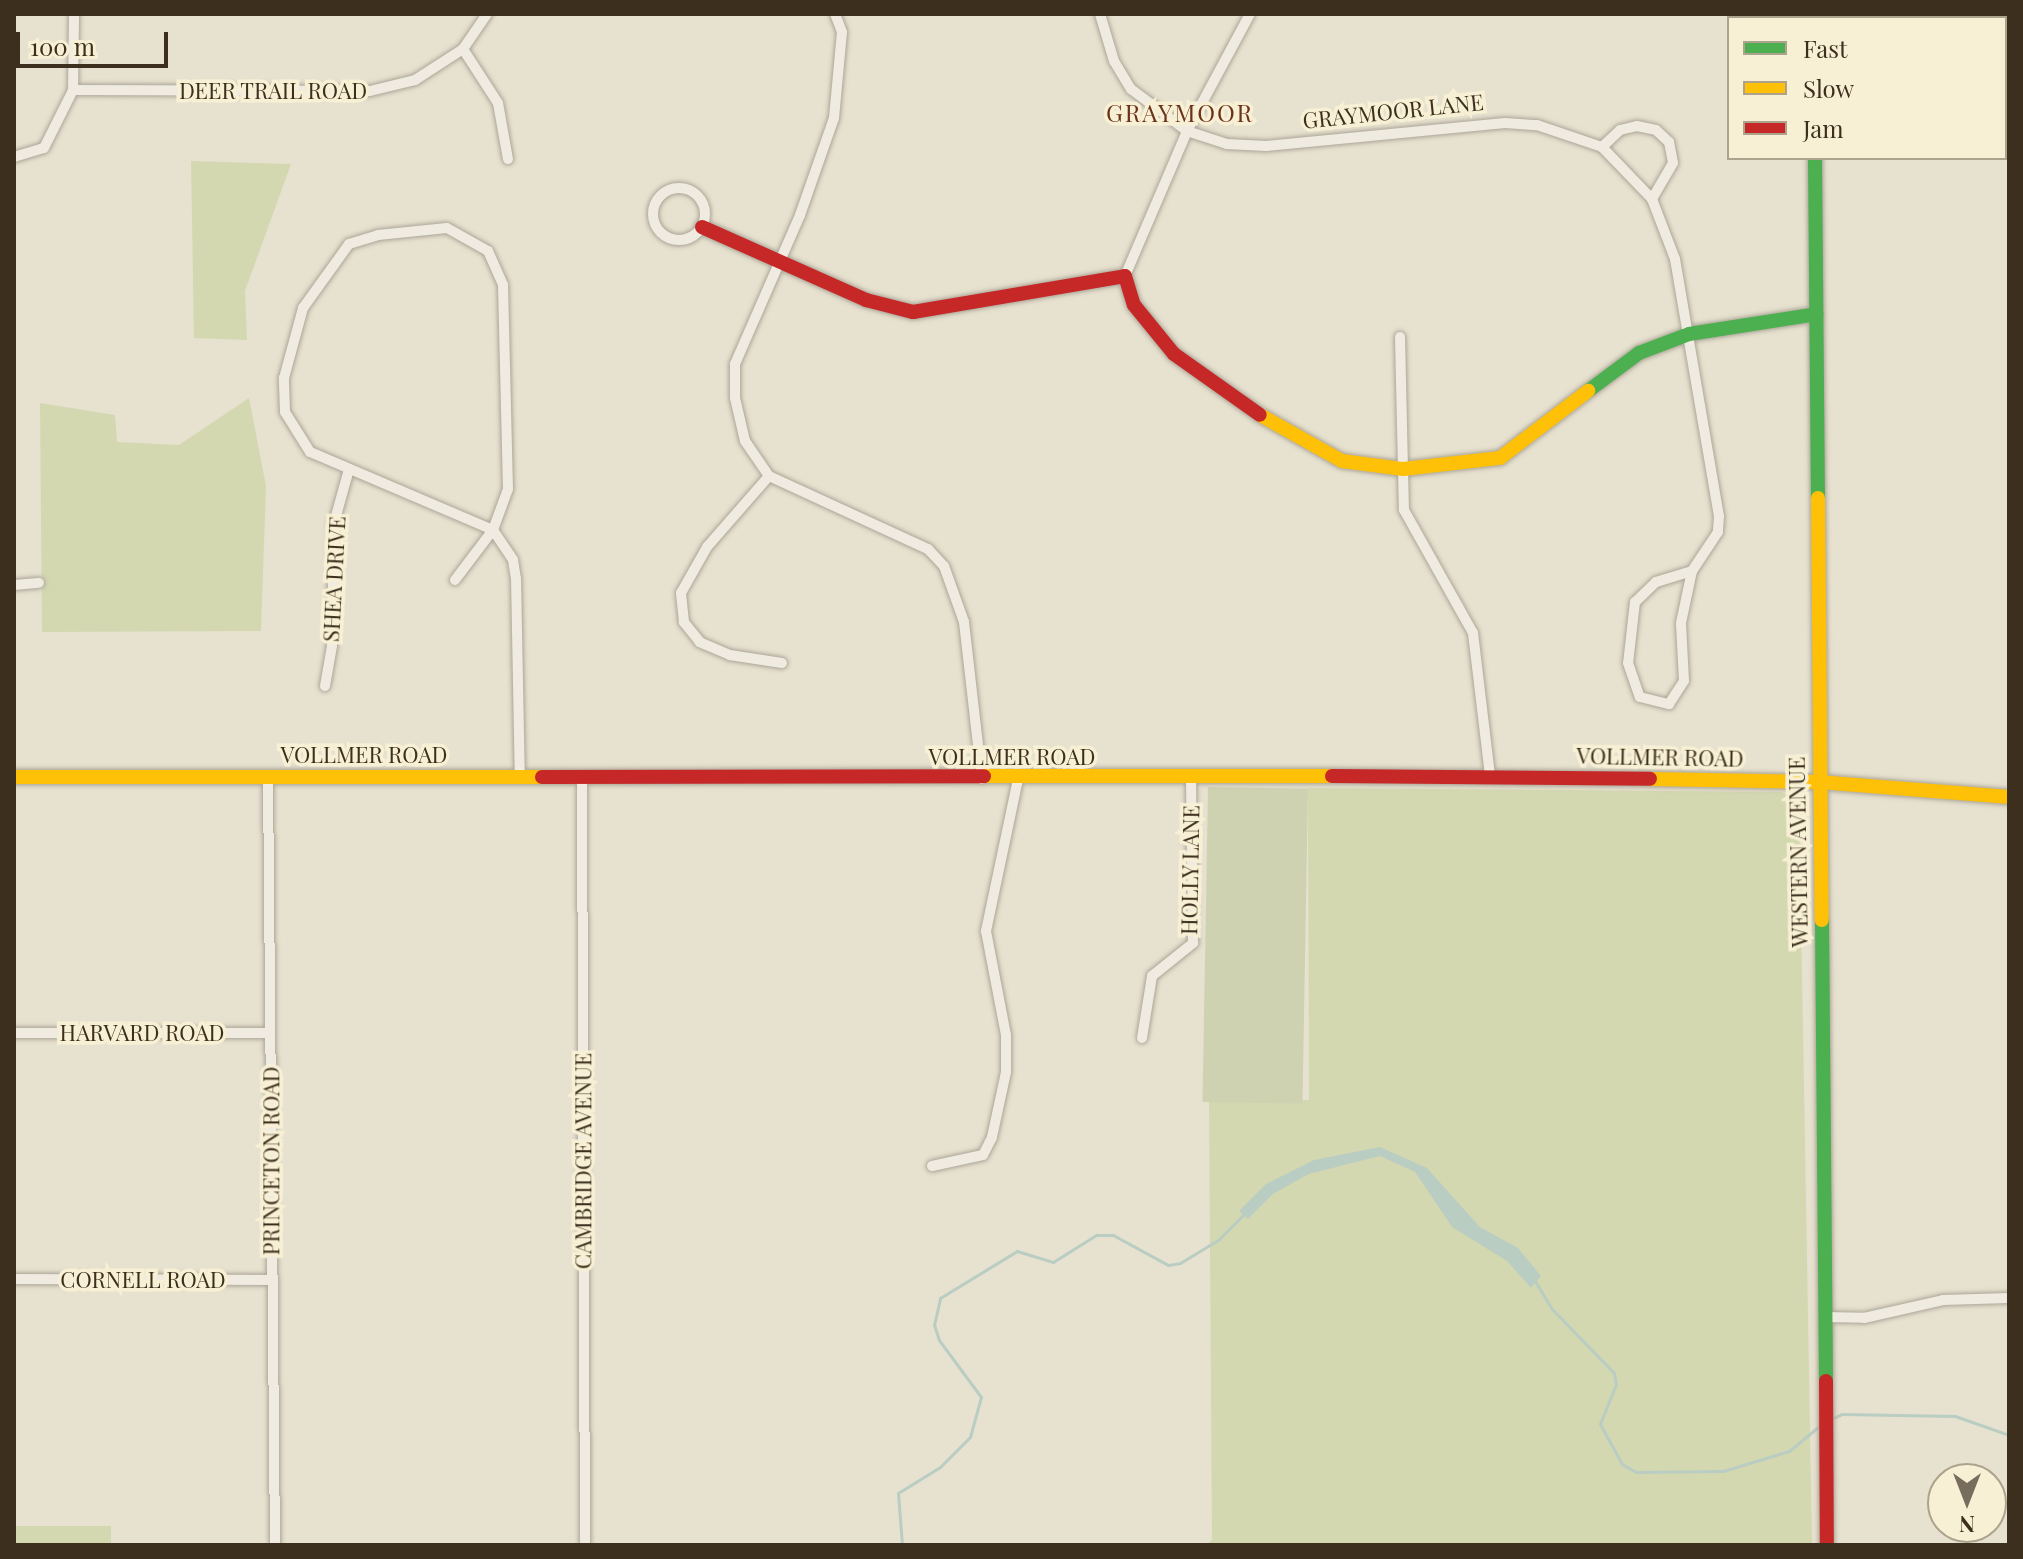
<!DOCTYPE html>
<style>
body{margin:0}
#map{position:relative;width:2023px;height:1559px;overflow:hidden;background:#e7e1cf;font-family:"Playfair Display",serif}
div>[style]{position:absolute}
.green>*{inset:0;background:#d4d8b1;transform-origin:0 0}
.cemetery>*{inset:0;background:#cfd2b0;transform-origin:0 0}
.water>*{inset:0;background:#bacdc3}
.stream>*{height:3px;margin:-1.5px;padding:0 1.5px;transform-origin:1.5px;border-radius:1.5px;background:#bacdc3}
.roads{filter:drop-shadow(0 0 2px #aca698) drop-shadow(0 0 2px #aca698)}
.street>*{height:10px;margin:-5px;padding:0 5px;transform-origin:5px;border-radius:5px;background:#efebe1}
.street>.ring{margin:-5px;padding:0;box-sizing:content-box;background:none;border:10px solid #efebe1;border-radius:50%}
.fast>*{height:14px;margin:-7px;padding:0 7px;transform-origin:7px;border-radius:7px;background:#4caf50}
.slow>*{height:14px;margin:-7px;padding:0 7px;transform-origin:7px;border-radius:7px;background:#ffc107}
.jam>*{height:14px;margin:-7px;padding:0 7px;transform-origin:7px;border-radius:7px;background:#c62828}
span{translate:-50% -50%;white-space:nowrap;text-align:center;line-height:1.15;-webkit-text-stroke:7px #f8f0d5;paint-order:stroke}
.street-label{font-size:22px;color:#3c2f1e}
.neighbourhood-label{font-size:24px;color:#6c321b;letter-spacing:2px}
.frame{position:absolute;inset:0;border:16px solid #3c2f1e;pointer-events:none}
.legend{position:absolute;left:1727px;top:16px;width:280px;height:144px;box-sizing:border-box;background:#f8f0d5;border:2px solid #ada38c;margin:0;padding:10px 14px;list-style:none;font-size:24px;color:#3c2f1e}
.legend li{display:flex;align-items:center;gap:16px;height:40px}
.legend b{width:40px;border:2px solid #ada38c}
.north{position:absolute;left:1927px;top:1463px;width:80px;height:80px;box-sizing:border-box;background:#f8f0d5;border:2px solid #ada38c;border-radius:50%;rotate:180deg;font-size:22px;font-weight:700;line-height:32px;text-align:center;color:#3c2f1e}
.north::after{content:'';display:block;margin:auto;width:28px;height:36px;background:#786d5c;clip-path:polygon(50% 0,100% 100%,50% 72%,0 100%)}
.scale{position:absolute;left:16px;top:32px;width:152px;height:36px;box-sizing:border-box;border:4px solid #3c2f1e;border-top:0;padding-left:10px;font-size:24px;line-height:28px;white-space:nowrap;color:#3c2f1e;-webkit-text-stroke:6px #f8f0d5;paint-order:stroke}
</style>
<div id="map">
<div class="green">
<div style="clip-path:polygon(191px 161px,291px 164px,245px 291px,247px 340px,194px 338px)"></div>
<div style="clip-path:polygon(249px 398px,266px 486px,261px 631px,42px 632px,40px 403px,115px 415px,117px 442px,179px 445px)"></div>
<div style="clip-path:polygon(1308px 788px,1781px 792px,1799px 800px,1812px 1545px,1206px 1545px,1212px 1540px,1209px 1102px,1309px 1100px)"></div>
<div style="left:14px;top:1526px;width:97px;height:19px"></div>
</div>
<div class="cemetery">
<div style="left:1208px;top:787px;width:100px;height:315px;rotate:1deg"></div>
</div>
<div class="water">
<div style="clip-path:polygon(1380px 1147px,1427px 1168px,1480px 1227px,1518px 1248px,1541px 1276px,1531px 1288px,1507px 1261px,1452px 1227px,1415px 1172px,1380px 1156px,1309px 1174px,1273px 1194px,1248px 1219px,1239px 1211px,1266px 1184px,1314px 1160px)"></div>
</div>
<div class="stream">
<div style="left:1535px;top:1281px;width:33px;rotate:59deg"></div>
<div style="left:1552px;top:1309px;width:89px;rotate:45.9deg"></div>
<div style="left:1614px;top:1373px;width:11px;rotate:80deg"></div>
<div style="left:1616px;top:1384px;width:43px;rotate:111.8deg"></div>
<div style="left:1600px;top:1424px;width:46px;rotate:61.2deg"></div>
<div style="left:1622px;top:1464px;width:16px;rotate:30deg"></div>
<div style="left:1636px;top:1472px;width:87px;rotate:-0.7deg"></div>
<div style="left:1723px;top:1471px;width:69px;rotate:-16.9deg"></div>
<div style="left:1789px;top:1451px;width:44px;rotate:-39.5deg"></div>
<div style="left:1829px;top:1420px;width:14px;rotate:-25deg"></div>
<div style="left:1842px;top:1414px;width:113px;rotate:1deg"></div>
<div style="left:1955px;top:1416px;width:57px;rotate:19.4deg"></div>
<div style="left:902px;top:1545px;width:52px;rotate:-94.4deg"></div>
<div style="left:898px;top:1493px;width:49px;rotate:-31.8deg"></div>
<div style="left:940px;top:1467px;width:42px;rotate:-45deg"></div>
<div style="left:970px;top:1437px;width:41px;rotate:-74.6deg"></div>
<div style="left:981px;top:1397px;width:71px;rotate:-126.4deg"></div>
<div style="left:939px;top:1340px;width:16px;rotate:-108deg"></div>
<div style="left:934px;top:1325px;width:28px;rotate:-77deg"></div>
<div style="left:940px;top:1298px;width:90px;rotate:-31.4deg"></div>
<div style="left:1017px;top:1251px;width:38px;rotate:17deg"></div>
<div style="left:1053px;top:1262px;width:51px;rotate:-32.1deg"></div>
<div style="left:1096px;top:1235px;width:17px"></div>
<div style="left:1113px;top:1235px;width:63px;rotate:28.6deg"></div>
<div style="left:1168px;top:1265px;width:12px;rotate:-9deg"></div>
<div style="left:1180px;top:1263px;width:44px;rotate:-31.2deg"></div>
<div style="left:1218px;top:1240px;width:37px;rotate:-45deg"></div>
</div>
<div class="roads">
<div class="street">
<div style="left:487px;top:14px;width:42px;rotate:124.4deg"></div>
<div style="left:463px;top:49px;width:64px;rotate:57.1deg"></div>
<div style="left:498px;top:103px;width:57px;rotate:79.9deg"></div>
<div style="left:1100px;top:14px;width:49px;rotate:73.4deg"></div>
<div style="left:1114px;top:61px;width:33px;rotate:59deg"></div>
<div style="left:1131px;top:89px;width:70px;rotate:36.9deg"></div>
<div style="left:1187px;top:131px;width:42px;rotate:18deg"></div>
<div style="left:1227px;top:144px;width:39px;rotate:3deg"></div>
<div style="left:1266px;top:146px;width:240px;rotate:-5.5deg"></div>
<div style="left:1505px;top:123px;width:32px;rotate:4deg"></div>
<div style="left:1537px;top:125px;width:69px;rotate:18.7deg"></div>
<div style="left:1602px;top:147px;width:25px;rotate:-43deg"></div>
<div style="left:1620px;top:130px;width:17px;rotate:-13deg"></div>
<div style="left:1637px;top:126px;width:19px;rotate:12deg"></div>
<div style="left:1656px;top:130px;width:18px;rotate:43deg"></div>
<div style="left:1669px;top:142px;width:21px;rotate:79deg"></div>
<div style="left:1673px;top:163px;width:42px;rotate:120.3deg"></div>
<div style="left:73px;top:90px;width:297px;rotate:0.2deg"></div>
<div style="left:370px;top:91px;width:46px;rotate:-13.7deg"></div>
<div style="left:415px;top:80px;width:57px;rotate:-32.9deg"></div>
<div style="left:1602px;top:147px;width:72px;rotate:46.1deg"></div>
<div style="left:1652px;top:199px;width:64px;rotate:69deg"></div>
<div style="left:1675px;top:259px;width:261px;rotate:80.3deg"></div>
<div style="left:1719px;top:516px;width:16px;rotate:94deg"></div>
<div style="left:1718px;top:532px;width:47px;rotate:123.7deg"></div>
<div style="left:1692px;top:571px;width:38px;rotate:163deg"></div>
<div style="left:1656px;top:582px;width:29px;rotate:136deg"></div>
<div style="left:1635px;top:602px;width:61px;rotate:96.5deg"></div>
<div style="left:1628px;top:663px;width:36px;rotate:71deg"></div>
<div style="left:1640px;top:697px;width:30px;rotate:14deg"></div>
<div style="left:1669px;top:704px;width:27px;rotate:-57deg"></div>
<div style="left:1684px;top:681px;width:58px;rotate:-93deg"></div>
<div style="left:1681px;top:623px;width:53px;rotate:-78.1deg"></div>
<div style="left:14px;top:157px;width:31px;rotate:-17deg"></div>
<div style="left:44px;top:148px;width:65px;rotate:-63.4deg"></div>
<div style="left:73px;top:90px;width:76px;rotate:-89.2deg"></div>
<div class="ring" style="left:653px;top:188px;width:42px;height:42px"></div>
<div style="left:1125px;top:276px;width:158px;rotate:-66.8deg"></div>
<div style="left:1187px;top:131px;width:133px;rotate:-61.7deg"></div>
<div style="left:1400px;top:337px;width:173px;rotate:88.7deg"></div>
<div style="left:1404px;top:510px;width:141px;rotate:60.7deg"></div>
<div style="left:1473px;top:633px;width:144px;rotate:83.2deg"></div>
<div style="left:769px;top:476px;width:175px;rotate:24.7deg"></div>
<div style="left:928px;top:549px;width:23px;rotate:47deg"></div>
<div style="left:944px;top:566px;width:59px;rotate:70.3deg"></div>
<div style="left:964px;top:622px;width:158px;rotate:83.5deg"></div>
<div style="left:455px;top:580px;width:63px;rotate:-52.8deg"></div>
<div style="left:493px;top:530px;width:199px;rotate:-156.9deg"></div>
<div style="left:310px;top:452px;width:47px;rotate:-122deg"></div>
<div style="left:285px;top:412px;width:34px;rotate:-92deg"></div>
<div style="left:284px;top:378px;width:73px;rotate:-74.8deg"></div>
<div style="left:303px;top:308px;width:79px;rotate:-54.3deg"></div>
<div style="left:349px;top:244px;width:30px;rotate:-17deg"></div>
<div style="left:378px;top:235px;width:69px;rotate:-5.8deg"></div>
<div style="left:447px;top:228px;width:47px;rotate:29.3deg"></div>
<div style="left:488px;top:251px;width:37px;rotate:66deg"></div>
<div style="left:503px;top:285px;width:204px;rotate:88.6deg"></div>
<div style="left:508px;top:489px;width:44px;rotate:110.1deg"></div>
<div style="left:493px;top:530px;width:36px;rotate:56deg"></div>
<div style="left:513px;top:560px;width:18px;rotate:81deg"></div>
<div style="left:516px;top:578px;width:200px;rotate:88.9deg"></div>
<div style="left:14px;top:585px;width:25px;rotate:-5deg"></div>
<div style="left:782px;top:663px;width:53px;rotate:-171.3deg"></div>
<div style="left:730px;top:655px;width:33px;rotate:-157deg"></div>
<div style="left:700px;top:642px;width:26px;rotate:-129deg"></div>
<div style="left:684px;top:622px;width:29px;rotate:-96deg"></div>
<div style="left:681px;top:593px;width:53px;rotate:-60.5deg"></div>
<div style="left:707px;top:547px;width:94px;rotate:-48.9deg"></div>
<div style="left:769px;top:476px;width:42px;rotate:-124.4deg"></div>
<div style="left:745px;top:441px;width:44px;rotate:-103.1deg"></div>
<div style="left:735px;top:398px;width:34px;rotate:-90deg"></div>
<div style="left:735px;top:364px;width:163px;rotate:-66.4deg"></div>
<div style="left:800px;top:215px;width:103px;rotate:-70.7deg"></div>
<div style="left:834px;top:118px;width:86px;rotate:-84.7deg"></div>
<div style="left:842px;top:32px;width:19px;rotate:-111deg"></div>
<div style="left:325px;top:686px;width:41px;rotate:-80.1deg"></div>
<div style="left:332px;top:646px;width:123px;rotate:-89.1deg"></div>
<div style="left:334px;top:523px;width:52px;rotate:-74.4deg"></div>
<div style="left:268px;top:777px;width:768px;rotate:89.48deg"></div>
<div style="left:582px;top:778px;width:767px;rotate:89.78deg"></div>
<div style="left:14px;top:1033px;width:256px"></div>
<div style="left:1142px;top:1038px;width:63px;rotate:-80.8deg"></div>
<div style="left:1152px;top:976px;width:53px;rotate:-38.8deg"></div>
<div style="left:1193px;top:943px;width:163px;rotate:-90.7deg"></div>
<div style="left:932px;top:1166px;width:52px;rotate:-12.2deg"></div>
<div style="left:983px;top:1155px;width:20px;rotate:-63deg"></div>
<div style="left:992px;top:1137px;width:66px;rotate:-77.8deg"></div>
<div style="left:1006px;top:1072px;width:37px;rotate:-90deg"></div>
<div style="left:1006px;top:1035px;width:106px;rotate:-100.9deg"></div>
<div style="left:986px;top:931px;width:155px;rotate:-78.1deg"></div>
<div style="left:14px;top:1279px;width:258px;rotate:0.2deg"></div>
<div style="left:1825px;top:1317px;width:39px;rotate:1deg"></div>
<div style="left:1864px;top:1318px;width:81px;rotate:-12.8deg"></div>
<div style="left:1943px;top:1300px;width:66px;rotate:-1.7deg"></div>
</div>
<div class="fast">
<div style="left:1815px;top:158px;width:340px;rotate:89.5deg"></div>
<div style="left:1588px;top:391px;width:64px;rotate:-36.7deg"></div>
<div style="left:1639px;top:353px;width:53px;rotate:-20.8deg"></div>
<div style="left:1689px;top:334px;width:129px;rotate:-8.9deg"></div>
<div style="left:1822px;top:920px;width:461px;rotate:89.5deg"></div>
</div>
<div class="slow">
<div style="left:1260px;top:415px;width:94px;rotate:29.3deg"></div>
<div style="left:1342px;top:461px;width:62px;rotate:7.5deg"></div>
<div style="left:1403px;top:469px;width:98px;rotate:-6.5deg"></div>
<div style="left:1500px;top:458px;width:111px;rotate:-37.3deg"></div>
<div style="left:1818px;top:498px;width:422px;rotate:89.5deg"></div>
<div style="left:984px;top:776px;width:348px"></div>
<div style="left:14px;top:777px;width:528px"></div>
<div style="left:1650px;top:779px;width:169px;rotate:1deg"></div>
<div style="left:1819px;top:782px;width:191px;rotate:4.5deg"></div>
</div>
<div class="jam">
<div style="left:1814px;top:14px;width:4px;rotate:90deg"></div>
<div style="left:702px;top:227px;width:180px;rotate:24deg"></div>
<div style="left:866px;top:300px;width:49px;rotate:14.3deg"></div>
<div style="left:913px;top:312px;width:215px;rotate:-9.6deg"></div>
<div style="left:1125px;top:276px;width:30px;rotate:73deg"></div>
<div style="left:1134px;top:305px;width:63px;rotate:50.8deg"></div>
<div style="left:1174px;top:354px;width:105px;rotate:35.3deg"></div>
<div style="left:1332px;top:776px;width:318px;rotate:0.5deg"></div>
<div style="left:542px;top:777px;width:442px;rotate:-0.1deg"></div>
<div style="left:1826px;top:1381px;width:164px;rotate:89.7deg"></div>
</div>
</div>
<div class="street-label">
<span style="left:273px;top:91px">DEER TRAIL ROAD</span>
<span style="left:1393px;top:111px;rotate:-6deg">GRAYMOOR LANE</span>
<span style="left:334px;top:579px;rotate:-87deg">SHEA DRIVE</span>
<span style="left:364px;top:755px">VOLLMER ROAD</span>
<span style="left:1012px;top:757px">VOLLMER ROAD</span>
<span style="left:1660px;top:757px;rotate:1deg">VOLLMER ROAD</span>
<span style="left:1798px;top:852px;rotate:-91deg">WESTERN AVENUE</span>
<span style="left:1190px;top:870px;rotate:-89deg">HOLLY LANE</span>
<span style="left:142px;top:1033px">HARVARD ROAD</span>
<span style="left:271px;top:1161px;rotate:-90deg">PRINCETON ROAD</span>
<span style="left:583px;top:1161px;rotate:-90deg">CAMBRIDGE AVENUE</span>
<span style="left:143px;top:1280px">CORNELL ROAD</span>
</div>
<div class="neighbourhood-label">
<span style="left:1180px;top:113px">GRAYMOOR</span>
</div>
<div class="frame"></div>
<ul class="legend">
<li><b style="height:10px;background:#4caf50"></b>Fast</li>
<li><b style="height:10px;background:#ffc107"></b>Slow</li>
<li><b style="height:10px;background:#c62828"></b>Jam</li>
</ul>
<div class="north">N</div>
<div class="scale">100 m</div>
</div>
